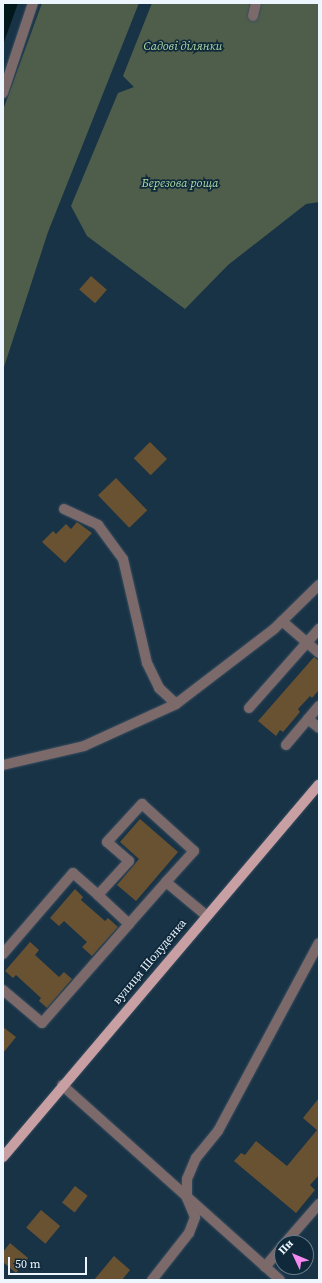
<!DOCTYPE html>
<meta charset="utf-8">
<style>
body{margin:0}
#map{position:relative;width:322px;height:1283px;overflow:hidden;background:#193346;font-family:"Source Serif 4",serif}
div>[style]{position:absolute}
.green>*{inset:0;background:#4f5e4b}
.water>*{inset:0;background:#00181b}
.building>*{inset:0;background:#695232;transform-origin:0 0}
.roads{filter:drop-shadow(0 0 1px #374e60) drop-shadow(0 0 1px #374e60)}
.minor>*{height:10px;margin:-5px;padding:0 5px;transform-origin:5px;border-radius:5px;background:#7c696a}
.major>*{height:10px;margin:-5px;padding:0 5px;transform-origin:5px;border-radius:5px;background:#c8a0a3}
span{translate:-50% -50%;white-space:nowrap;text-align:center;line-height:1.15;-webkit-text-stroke:3.5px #0f293b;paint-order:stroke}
.park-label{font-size:12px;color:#aed9a3;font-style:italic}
.street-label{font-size:12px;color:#edf6fe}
.frame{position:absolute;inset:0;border:4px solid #edf6fe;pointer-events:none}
.north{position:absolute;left:274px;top:1235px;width:40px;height:40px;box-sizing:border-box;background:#0f293b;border:1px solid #687b89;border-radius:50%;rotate:314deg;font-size:11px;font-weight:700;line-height:16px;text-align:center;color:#edf6fe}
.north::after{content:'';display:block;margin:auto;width:14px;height:18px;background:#f589ef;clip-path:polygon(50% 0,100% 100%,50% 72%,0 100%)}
.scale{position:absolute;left:8px;top:1257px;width:79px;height:18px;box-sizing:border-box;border:2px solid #edf6fe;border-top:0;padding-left:5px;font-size:12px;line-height:14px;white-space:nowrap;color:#edf6fe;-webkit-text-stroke:3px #0f293b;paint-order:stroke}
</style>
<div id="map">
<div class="green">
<div style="clip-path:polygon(42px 3px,139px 3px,48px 232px,3px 370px,3px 110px)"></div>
<div style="clip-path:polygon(152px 3px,319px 3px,319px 202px,306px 204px,228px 265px,185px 309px,87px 236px,71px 206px,118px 93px,134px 87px,123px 76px)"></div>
</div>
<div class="water">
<div style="clip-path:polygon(3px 3px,18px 3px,3px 45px)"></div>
</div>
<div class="building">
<div style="left:91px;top:276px;width:21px;height:18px;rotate:41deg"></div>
<div style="left:150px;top:442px;width:24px;height:23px;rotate:45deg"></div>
<div style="left:116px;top:478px;width:45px;height:25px;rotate:46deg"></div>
<div style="clip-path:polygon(77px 522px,92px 533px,65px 563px,42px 542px,53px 531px,56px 534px,66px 524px,71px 529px)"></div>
<div style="clip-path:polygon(314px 657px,319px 661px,319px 690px,312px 698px,310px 696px,298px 709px,300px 712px,283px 732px,280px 730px,276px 736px,258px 721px)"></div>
<div style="clip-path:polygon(140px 819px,178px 852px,136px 901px,117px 885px,139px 859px,120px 842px)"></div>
<div style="clip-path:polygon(75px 889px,83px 897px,81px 900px,105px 921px,108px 918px,118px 927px,92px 956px,82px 947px,87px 942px,64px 921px,59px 926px,50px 918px)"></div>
<div style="clip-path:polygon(30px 942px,39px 950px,35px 955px,59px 977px,64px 972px,72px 979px,47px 1008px,39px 1001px,41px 998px,16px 975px,13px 978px,5px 971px)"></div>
<div style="clip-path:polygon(3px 1027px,16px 1037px,3px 1053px)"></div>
<div style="clip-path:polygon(319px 1098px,319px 1175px,310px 1185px,315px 1190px,296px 1213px,234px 1161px,241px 1153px,245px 1155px,256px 1141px,287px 1166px,317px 1130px,303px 1118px)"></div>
<div style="left:75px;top:1186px;width:16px;height:21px;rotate:38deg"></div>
<div style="left:41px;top:1210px;width:25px;height:23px;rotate:40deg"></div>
<div style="clip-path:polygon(10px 1243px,28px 1258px,16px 1273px,3px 1262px,3px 1252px)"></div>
<div style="clip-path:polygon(114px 1256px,130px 1270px,122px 1280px,94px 1280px)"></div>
</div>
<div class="roads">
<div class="minor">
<div style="left:253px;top:16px;width:13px;rotate:-77deg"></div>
<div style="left:3px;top:93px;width:95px;rotate:-71.6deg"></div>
<div style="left:64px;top:509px;width:38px;rotate:25deg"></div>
<div style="left:98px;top:525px;width:42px;rotate:53.7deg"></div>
<div style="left:123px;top:559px;width:107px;rotate:77deg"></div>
<div style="left:147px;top:663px;width:28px;rotate:64deg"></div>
<div style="left:159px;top:688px;width:23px;rotate:43deg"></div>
<div style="left:282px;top:621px;width:49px;rotate:40.9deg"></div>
<div style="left:249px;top:708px;width:106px;rotate:-48.5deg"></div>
<div style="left:308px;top:719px;width:14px;rotate:39deg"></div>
<div style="left:286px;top:745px;width:51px;rotate:-49.8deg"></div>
<div style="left:3px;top:765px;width:83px;rotate:-13.2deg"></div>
<div style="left:84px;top:746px;width:101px;rotate:-24.5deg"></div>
<div style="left:176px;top:704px;width:123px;rotate:-37.4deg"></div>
<div style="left:274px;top:629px;width:63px;rotate:-44.4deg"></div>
<div style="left:166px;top:882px;width:56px;rotate:131.4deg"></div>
<div style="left:129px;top:924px;width:42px;rotate:-136.9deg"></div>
<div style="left:98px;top:895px;width:46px;rotate:-47.6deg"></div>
<div style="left:129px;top:861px;width:29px;rotate:-139deg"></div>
<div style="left:107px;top:842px;width:52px;rotate:-47.4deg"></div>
<div style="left:142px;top:804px;width:70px;rotate:42.1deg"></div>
<div style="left:194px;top:851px;width:42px;rotate:132.1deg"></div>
<div style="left:166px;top:882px;width:53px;rotate:39.7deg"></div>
<div style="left:3px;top:954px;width:107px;rotate:-49.2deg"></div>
<div style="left:73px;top:873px;width:33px;rotate:41deg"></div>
<div style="left:3px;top:990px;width:51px;rotate:40.2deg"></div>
<div style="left:42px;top:1023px;width:132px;rotate:-48.7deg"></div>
<div style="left:62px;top:1085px;width:292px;rotate:41.8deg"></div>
<div style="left:285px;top:1243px;width:52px;rotate:-48.9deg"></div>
<div style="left:265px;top:1267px;width:26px;rotate:-50deg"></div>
<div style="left:152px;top:1280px;width:60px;rotate:-51.8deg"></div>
<div style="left:189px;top:1233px;width:17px;rotate:-69deg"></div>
<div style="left:195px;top:1217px;width:21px;rotate:-113deg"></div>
<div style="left:187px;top:1198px;width:19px;rotate:-90deg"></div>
<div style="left:187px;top:1179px;width:23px;rotate:-67deg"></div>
<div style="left:196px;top:1158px;width:35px;rotate:-51deg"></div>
<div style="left:218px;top:1131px;width:213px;rotate:-61.8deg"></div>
</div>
<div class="major">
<div style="left:3px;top:1157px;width:488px;rotate:-49.7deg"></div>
</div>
</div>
<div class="park-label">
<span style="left:183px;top:47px">Садові ділянки</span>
<span style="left:180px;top:184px">Березова роща</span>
</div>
<div class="street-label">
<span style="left:150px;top:962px;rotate:-50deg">вулиця Шолуденка</span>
</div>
<div class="frame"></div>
<div class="north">Пн</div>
<div class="scale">50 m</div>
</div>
